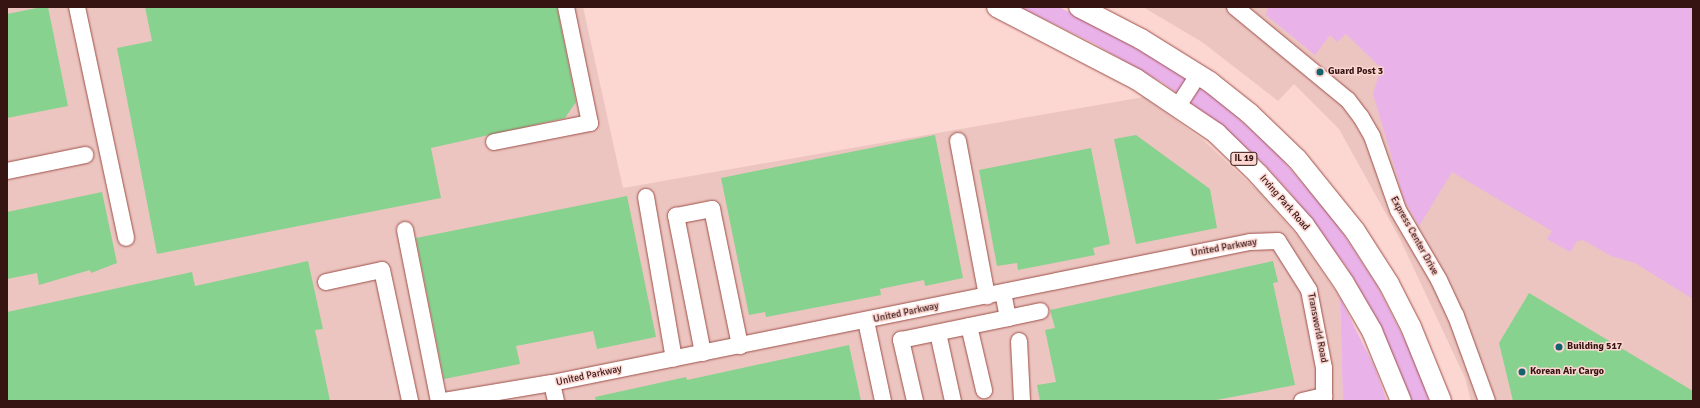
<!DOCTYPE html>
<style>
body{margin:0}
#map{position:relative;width:1700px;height:408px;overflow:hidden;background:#fcd6d1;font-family:Signika,sans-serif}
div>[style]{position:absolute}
.built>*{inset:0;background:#ecc5c0}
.green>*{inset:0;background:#e9b2e9}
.building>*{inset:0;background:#88d28f}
.roads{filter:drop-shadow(0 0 1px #9e4f48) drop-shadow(0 0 1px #9e4f48)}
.minor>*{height:16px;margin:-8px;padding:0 8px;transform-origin:8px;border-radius:8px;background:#fff}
.major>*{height:20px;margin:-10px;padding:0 10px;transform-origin:10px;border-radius:10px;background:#fff}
.dots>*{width:11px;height:11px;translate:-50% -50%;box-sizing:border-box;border:2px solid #fcd6d1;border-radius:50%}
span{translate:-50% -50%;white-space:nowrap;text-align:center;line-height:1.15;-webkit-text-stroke:3px #fcd6d1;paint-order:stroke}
.shield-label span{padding:1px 3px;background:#fcd6d1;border:1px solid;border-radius:3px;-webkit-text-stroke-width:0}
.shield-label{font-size:9px;color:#351412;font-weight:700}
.poi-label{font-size:10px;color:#351412;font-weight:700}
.left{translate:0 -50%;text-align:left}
.street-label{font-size:10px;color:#351412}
.frame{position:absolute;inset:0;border:8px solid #351412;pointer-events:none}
</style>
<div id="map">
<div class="built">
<div style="clip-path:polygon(7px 7px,583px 7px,623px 188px,1144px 97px,1203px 140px,1259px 192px,1300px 239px,1340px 298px,1343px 401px,7px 401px)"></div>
<div style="clip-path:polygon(1143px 7px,1693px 7px,1693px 401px,1471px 401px,1465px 378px,1400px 239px,1339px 129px,1294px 84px,1278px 101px,1202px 42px)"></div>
</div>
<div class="green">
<div style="clip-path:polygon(1020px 7px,1059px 7px,1114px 35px,1158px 60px,1218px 100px,1274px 150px,1335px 221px,1376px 284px,1416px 362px,1429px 401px,1412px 401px,1376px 317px,1346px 266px,1291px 194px,1261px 161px,1221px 125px,1163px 83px,1093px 43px)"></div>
<div style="clip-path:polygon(1268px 7px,1693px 7px,1693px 299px,1635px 263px,1611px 256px,1583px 240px,1577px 241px,1570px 252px,1547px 239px,1552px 231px,1452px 172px,1419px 226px,1404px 199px,1373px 94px,1381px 68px,1346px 34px,1337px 42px,1330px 35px,1315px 55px,1266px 15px)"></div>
<div style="clip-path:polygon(1340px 298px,1374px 366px,1387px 401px,1343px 401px)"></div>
</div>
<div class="building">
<div style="clip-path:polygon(42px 7px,48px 7px,68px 106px,7px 118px,7px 14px)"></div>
<div style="clip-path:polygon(145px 7px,557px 7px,576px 102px,565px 118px,431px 148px,441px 198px,157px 254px,117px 48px,152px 41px)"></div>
<div style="clip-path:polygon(935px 135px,963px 278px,925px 286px,924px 280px,880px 289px,881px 295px,766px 317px,765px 312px,749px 315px,721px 178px)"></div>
<div style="clip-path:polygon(1136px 135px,1210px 189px,1217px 228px,1136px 244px,1114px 139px)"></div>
<div style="clip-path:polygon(1091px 148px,1110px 244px,1093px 248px,1095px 255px,1018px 270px,1017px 263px,997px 266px,979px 170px)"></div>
<div style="clip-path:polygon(102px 192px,117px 263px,91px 273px,90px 270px,39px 285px,37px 273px,7px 279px,7px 212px)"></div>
<div style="clip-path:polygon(627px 196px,656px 337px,597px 349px,593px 331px,516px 346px,520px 364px,444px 379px,416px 238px)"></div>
<div style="clip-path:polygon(308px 261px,323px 329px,315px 330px,330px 401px,8px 401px,7px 312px,192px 272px,195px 286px)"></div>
<div style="clip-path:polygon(1273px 261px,1278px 282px,1273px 283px,1295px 385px,1211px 401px,1040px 401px,1037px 385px,1056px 382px,1045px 330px,1055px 328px,1050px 310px)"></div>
<div style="clip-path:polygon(1529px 293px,1693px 391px,1693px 401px,1513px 401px,1499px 343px)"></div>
<div style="clip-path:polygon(849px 345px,861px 401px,596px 401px,595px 397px,686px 377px,687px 380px)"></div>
</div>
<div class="roads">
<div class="minor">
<div style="left:77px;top:7px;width:236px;rotate:78deg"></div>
<div style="left:1235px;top:7px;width:146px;rotate:39.5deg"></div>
<div style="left:1348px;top:100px;width:21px;rotate:53deg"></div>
<div style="left:1361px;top:117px;width:22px;rotate:60deg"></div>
<div style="left:1372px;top:136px;width:78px;rotate:70.6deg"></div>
<div style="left:1398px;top:210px;width:81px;rotate:59.6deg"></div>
<div style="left:1439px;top:280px;width:40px;rotate:65deg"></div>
<div style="left:1456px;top:316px;width:90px;rotate:70deg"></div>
<div style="left:1178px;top:106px;width:38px;rotate:-57deg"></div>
<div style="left:958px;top:141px;width:158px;rotate:79.4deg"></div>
<div style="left:494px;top:142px;width:98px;rotate:-11.2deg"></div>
<div style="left:590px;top:123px;width:118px;rotate:-101.7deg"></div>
<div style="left:7px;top:171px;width:80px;rotate:-11.6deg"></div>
<div style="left:646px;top:197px;width:164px;rotate:80.2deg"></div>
<div style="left:405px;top:230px;width:174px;rotate:78.8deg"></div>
<div style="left:326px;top:282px;width:57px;rotate:-12.1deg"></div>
<div style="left:382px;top:270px;width:134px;rotate:77.9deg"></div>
<div style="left:1008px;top:318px;width:33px;rotate:-12deg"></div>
<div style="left:866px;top:321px;width:82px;rotate:78deg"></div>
<div style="left:969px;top:326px;width:66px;rotate:76.8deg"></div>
<div style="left:938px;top:333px;width:70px;rotate:77.6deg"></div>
<div style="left:1019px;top:341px;width:60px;rotate:87.1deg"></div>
<div style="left:703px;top:353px;width:140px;rotate:-101.1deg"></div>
<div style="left:676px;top:216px;width:37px;rotate:-11deg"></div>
<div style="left:712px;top:209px;width:140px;rotate:78.4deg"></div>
<div style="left:444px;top:401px;width:109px;rotate:-9.5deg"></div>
<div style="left:556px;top:401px;width:18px;rotate:-103deg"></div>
<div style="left:552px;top:383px;width:712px;rotate:-11.42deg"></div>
<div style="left:1250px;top:242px;width:28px;rotate:-2deg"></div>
<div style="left:1278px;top:241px;width:58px;rotate:57.7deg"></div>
<div style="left:1309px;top:290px;width:79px;rotate:79.1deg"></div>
<div style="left:1324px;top:368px;width:33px;rotate:90deg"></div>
<div style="left:915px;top:401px;width:63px;rotate:-102.9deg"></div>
<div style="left:901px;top:340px;width:109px;rotate:-11.6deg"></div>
<div style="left:1008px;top:318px;width:25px;rotate:-101deg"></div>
<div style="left:1302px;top:401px;width:23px;rotate:-13deg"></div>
</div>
<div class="major">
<div style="left:997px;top:7px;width:157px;rotate:27.4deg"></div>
<div style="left:1136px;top:79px;width:97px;rotate:34deg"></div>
<div style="left:1216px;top:133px;width:59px;rotate:44.3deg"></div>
<div style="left:1258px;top:174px;width:69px;rotate:48deg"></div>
<div style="left:1304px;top:225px;width:70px;rotate:55.4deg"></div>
<div style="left:1344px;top:283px;width:56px;rotate:59.7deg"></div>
<div style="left:1372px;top:331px;width:76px;rotate:67.5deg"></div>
<div style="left:1079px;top:7px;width:70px;rotate:27.3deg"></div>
<div style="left:1141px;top:39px;width:81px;rotate:31.9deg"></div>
<div style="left:1210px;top:82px;width:50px;rotate:38.5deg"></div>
<div style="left:1249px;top:113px;width:66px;rotate:43.8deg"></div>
<div style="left:1297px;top:159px;width:92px;rotate:51.1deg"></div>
<div style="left:1355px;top:231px;width:63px;rotate:57.3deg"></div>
<div style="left:1389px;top:284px;width:48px;rotate:62.9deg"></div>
<div style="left:1411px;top:327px;width:80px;rotate:67.9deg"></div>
</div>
</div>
<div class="dots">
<div style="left:1320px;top:72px;background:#14626b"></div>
<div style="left:1559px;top:347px;background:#14626b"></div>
<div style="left:1522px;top:372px;background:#14626b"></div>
</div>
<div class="shield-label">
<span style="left:1244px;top:159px">IL 19</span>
</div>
<div class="poi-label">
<span class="left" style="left:1328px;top:72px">Guard Post 3</span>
<span class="left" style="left:1567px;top:347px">Building 517</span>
<span class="left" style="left:1530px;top:372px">Korean Air Cargo</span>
</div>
<div class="street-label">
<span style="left:1284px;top:203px;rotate:49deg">Irving Park Road</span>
<span style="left:1414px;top:236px;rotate:61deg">Express Center Drive</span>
<span style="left:1224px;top:248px;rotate:-10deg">United Parkway</span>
<span style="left:906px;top:313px;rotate:-12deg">United Parkway</span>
<span style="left:1317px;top:328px;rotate:79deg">Transworld Road</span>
<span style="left:589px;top:376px;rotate:-12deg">United Parkway</span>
</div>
<div class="frame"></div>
</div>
